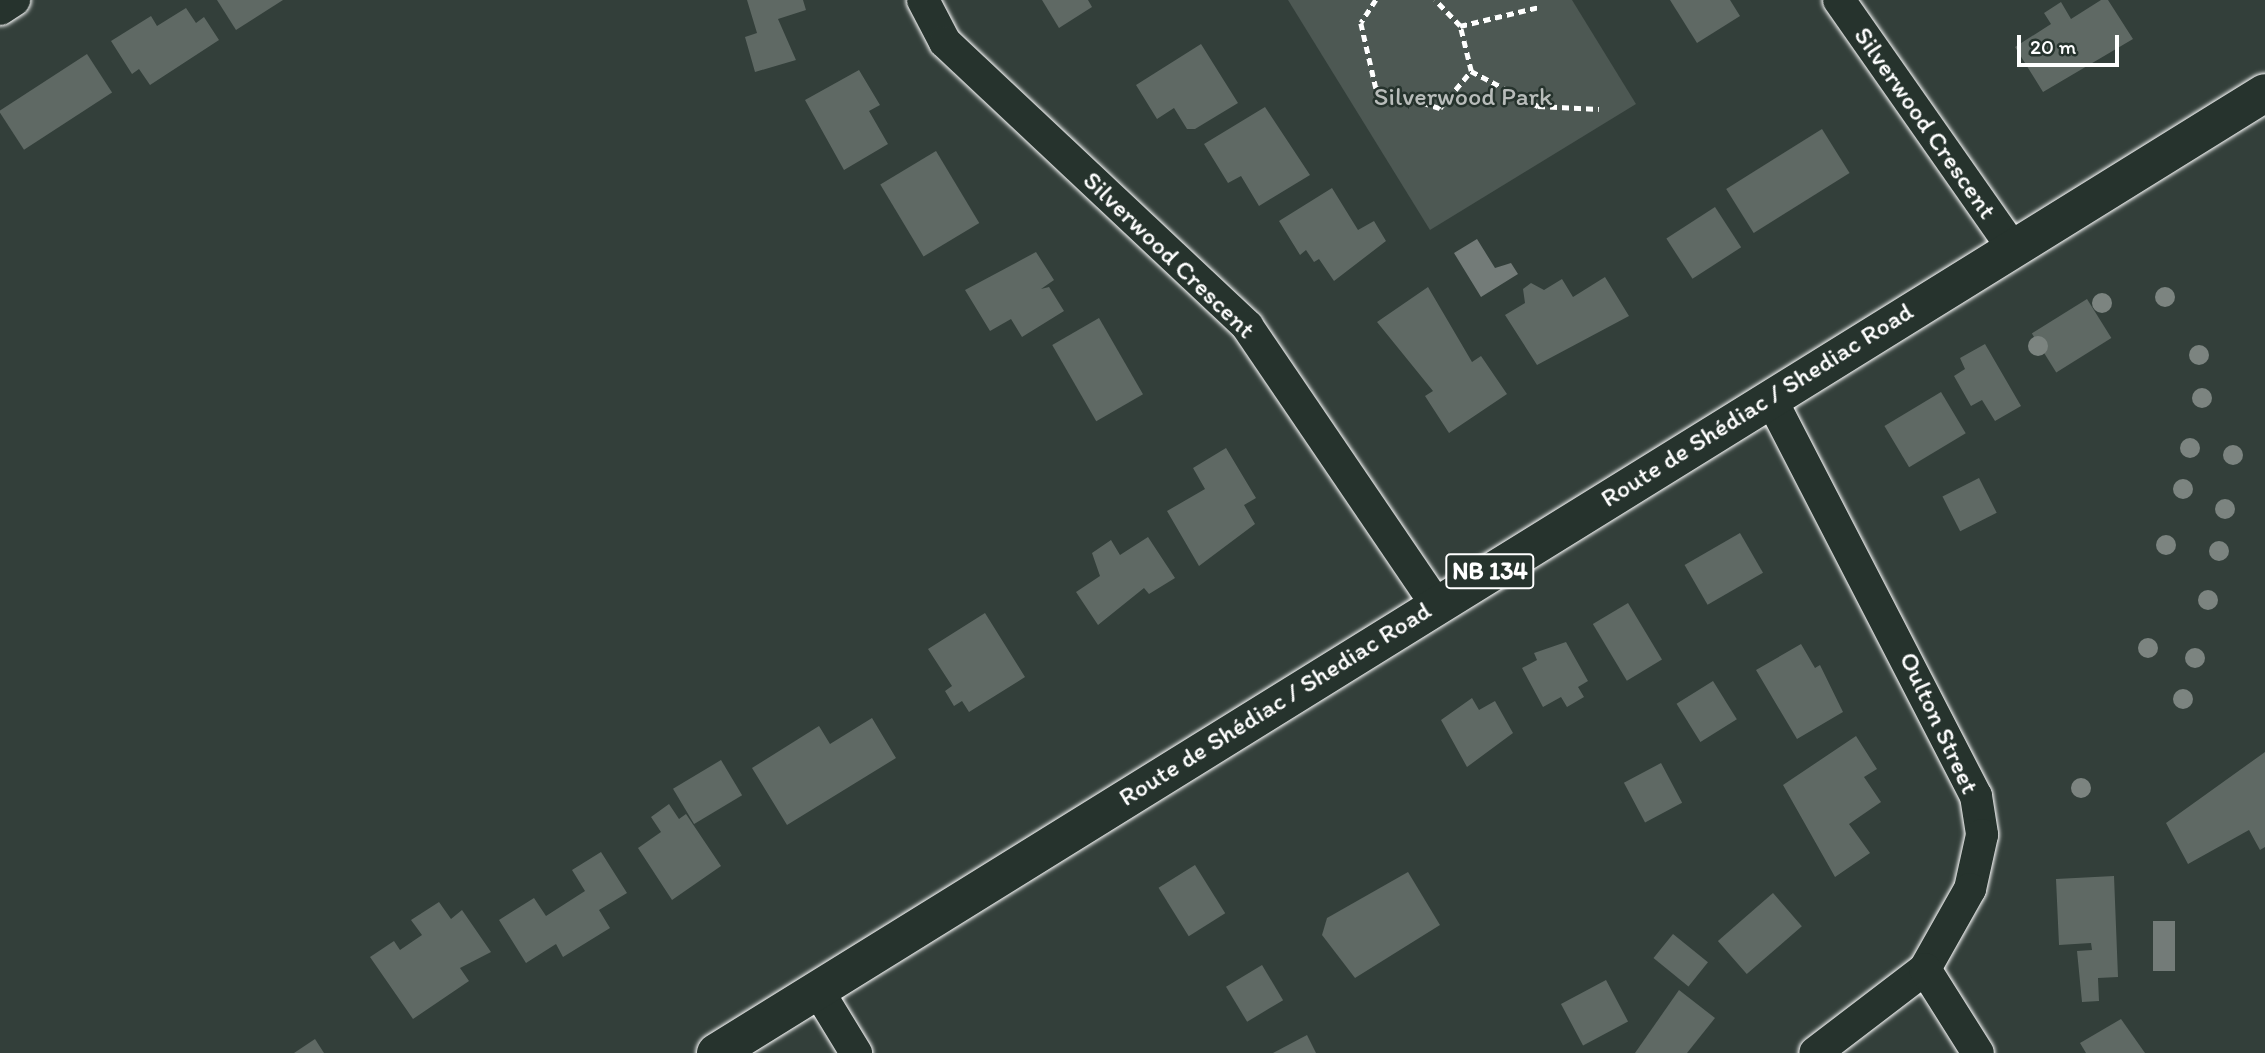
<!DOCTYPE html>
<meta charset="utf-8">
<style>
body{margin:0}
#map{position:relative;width:2265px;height:1053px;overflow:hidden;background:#333f3a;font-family:Itim,sans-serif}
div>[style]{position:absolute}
.green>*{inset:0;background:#4d5853}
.water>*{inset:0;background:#737b78;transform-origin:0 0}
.building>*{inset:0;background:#5f6964;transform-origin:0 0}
.path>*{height:4.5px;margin-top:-2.25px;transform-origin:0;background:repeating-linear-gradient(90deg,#fff 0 7px,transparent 0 12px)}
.roads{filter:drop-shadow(0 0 2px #fff) drop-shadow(0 0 2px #fff)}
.minor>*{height:32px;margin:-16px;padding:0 16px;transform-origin:16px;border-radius:16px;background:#26332d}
.primary>*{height:38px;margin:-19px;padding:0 19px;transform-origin:19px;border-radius:19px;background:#26332d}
.trees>*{width:20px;height:20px;margin:-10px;border-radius:50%;background:#7c8480}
span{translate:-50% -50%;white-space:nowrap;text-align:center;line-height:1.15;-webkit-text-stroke:5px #26332d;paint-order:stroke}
.shield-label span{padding:2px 5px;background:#26332d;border:2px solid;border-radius:5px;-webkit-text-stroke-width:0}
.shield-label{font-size:24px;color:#fff;font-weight:700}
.park-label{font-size:26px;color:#b8bcba}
.street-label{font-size:26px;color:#fff}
.scale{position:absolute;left:2017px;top:35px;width:102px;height:32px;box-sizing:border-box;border:4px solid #fff;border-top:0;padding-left:9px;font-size:21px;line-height:24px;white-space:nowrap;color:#fff;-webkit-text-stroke:5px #26332d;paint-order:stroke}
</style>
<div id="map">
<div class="green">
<div style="clip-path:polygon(1288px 0,1572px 0,1636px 104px,1430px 230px)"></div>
</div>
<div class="water">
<div style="clip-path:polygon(1477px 239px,1495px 268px,1511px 263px,1518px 274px,1481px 297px,1454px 253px)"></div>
<div style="left:2153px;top:921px;width:22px;height:50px"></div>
</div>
<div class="building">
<div style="clip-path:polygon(217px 0,283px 0,236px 30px)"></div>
<div style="clip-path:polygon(747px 0,803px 0,806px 10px,778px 19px,796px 60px,755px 72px,745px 37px,757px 33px)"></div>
<div style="clip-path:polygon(1042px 0,1088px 0,1092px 7px,1059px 28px)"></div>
<div style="clip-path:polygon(1670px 0,1730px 0,1740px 16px,1697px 43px)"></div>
<div style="clip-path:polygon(2101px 0,2108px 0,2133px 39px,2043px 92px,2015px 47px,2051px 24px,2044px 13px,2061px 2px,2071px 19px)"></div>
<div style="clip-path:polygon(186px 8px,196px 23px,204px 17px,219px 40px,150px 85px,139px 69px,132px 74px,111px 41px,151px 16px,157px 26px)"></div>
<div style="clip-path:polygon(1201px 44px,1238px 103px,1195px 129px,1187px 129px,1174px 108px,1157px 119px,1136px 85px)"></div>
<div style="left:87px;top:54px;width:46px;height:105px;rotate:57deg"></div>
<div style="clip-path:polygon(859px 70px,880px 105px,869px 111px,888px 144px,844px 170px,805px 100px)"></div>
<div style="clip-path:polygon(1265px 107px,1310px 175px,1259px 206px,1241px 176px,1228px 183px,1204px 144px)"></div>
<div style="left:1822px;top:129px;width:52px;height:113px;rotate:58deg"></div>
<div style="left:936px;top:151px;width:84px;height:65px;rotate:59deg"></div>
<div style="clip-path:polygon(1332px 188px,1358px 230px,1374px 221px,1386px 241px,1334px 281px,1319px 259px,1314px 262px,1306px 250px,1300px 255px,1279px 221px)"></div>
<div style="left:1715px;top:207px;width:48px;height:58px;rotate:57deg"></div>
<div style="clip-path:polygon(1036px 252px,1054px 280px,1041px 289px,1049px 287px,1064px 311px,1022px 337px,1011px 319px,990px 331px,965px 290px)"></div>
<div style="clip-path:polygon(1605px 277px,1629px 316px,1537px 365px,1505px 315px,1525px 303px,1523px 289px,1531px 283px,1544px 290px,1562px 279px,1573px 297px)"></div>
<div style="clip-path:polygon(1428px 287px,1472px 362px,1481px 356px,1507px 394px,1449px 433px,1425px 396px,1433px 391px,1377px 322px)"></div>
<div style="left:2087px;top:299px;width:46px;height:65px;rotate:58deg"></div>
<div style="left:1099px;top:318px;width:88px;height:54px;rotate:60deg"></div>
<div style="clip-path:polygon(1985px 344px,2021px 406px,1995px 421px,1982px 400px,1971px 406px,1954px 376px,1965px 369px,1960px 358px)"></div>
<div style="left:1941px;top:392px;width:48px;height:66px;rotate:59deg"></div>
<div style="clip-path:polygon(1226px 448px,1256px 498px,1244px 505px,1255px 524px,1199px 566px,1167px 511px,1205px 489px,1193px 468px)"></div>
<div style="left:1979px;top:478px;width:39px;height:41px;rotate:63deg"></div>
<div style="left:1740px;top:533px;width:46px;height:64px;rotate:60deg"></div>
<div style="clip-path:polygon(1148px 537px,1175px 578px,1149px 594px,1144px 588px,1098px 625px,1076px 592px,1100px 576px,1092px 553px,1111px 540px,1120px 555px)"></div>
<div style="left:1628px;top:603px;width:66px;height:41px;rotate:59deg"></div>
<div style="clip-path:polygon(985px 613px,1025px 677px,969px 712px,962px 701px,954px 706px,945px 691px,952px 686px,928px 649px)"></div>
<div style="clip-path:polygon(1566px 642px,1588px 681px,1578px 687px,1584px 697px,1567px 707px,1561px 697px,1543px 707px,1522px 668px,1537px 660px,1534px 653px)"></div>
<div style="clip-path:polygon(1801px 644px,1815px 668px,1820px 665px,1843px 712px,1797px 739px,1756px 670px)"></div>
<div style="left:1713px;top:681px;width:45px;height:43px;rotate:58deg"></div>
<div style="clip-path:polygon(1472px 698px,1479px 710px,1495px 701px,1513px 733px,1467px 767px,1441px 720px)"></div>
<div style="clip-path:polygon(872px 718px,896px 758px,787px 825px,752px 768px,819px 726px,830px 744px)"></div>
<div style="clip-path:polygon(1856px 736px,1877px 769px,1864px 777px,1881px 802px,1849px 824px,1870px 853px,1835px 877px,1783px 785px)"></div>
<div style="clip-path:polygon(2265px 752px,2265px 847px,2260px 850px,2249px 830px,2188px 864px,2166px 823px)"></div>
<div style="left:721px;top:760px;width:41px;height:56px;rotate:59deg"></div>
<div style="left:1661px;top:763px;width:45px;height:42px;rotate:62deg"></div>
<div style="clip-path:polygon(669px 804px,679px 819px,686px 814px,721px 866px,672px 900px,638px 848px,661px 832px,651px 817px)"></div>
<div style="clip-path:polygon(601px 852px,627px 893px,599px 910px,610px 928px,563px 957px,556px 944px,526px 963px,499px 920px,534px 898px,546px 916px,585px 891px,572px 870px)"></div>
<div style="left:1195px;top:865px;width:57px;height:43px;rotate:58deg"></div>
<div style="clip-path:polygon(1408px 872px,1440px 925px,1355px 978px,1322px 935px,1327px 918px)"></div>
<div style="clip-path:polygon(2114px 876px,2118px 977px,2098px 978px,2099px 1001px,2082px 1002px,2077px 951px,2092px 950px,2091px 943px,2059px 945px,2056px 879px)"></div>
<div style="left:1773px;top:893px;width:44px;height:73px;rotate:49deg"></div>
<div style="clip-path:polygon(439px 902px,451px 919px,462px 910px,491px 952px,460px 968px,469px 981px,413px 1019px,370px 957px,394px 941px,400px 950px,422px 935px,411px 920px)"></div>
<div style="left:1673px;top:934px;width:45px;height:31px;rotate:39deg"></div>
<div style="left:1262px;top:965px;width:41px;height:42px;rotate:59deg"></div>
<div style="left:1606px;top:980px;width:47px;height:51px;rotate:62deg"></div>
<div style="clip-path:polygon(1679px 990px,1715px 1018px,1687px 1053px,1635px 1053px)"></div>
<div style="clip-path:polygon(2121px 1019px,2145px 1053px,2086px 1053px,2080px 1043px)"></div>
<div style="clip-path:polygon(1307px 1035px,1316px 1053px,1273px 1053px)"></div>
<div style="clip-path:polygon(315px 1039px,324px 1053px,294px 1053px)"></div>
</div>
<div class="path">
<div style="left:1376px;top:0;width:27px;rotate:123deg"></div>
<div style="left:1361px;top:23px;width:67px;rotate:77deg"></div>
<div style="left:1376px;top:88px;width:67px;rotate:17.4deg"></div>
<div style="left:1440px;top:108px;width:48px;rotate:-50deg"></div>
<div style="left:1471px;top:71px;width:46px;rotate:-103.7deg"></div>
<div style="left:1460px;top:26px;width:36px;rotate:-134deg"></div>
<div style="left:1460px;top:26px;width:81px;rotate:-13.5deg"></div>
<div style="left:1471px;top:71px;width:76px;rotate:27.6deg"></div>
<div style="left:1538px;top:106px;width:61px;rotate:2.8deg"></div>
</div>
<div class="roads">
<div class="minor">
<div style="left:923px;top:0;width:47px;rotate:62.4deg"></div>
<div style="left:945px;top:42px;width:415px;rotate:43.2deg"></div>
<div style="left:1247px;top:326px;width:336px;rotate:55.8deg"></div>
<div style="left:1839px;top:0;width:300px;rotate:55deg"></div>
<div style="left:0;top:9px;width:17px;rotate:-33deg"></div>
<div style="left:1771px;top:399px;width:447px;rotate:62.7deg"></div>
<div style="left:1976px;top:796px;width:39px;rotate:81deg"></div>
<div style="left:1982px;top:835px;width:55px;rotate:102.5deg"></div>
<div style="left:1970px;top:889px;width:92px;rotate:119.4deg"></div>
<div style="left:1925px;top:969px;width:138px;rotate:142.6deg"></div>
<div style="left:1925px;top:969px;width:99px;rotate:57.8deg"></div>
<div style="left:817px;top:989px;width:75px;rotate:58.6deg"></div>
</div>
<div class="primary">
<div style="left:716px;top:1053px;width:1822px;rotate:-31.79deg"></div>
</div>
</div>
<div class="trees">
<div style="left:2165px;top:297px"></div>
<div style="left:2102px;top:303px"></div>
<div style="left:2038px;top:346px"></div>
<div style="left:2199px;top:355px"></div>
<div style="left:2202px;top:398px"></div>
<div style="left:2190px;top:448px"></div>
<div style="left:2233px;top:455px"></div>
<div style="left:2183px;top:489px"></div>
<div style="left:2225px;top:509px"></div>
<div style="left:2166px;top:545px"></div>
<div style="left:2219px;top:551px"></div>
<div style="left:2208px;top:600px"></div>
<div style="left:2148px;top:648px"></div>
<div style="left:2195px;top:658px"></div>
<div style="left:2183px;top:699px"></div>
<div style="left:2081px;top:788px"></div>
</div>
<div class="shield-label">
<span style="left:1490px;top:571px">NB 134</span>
</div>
<div class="park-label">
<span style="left:1463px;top:97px">Silverwood Park</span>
</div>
<div class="street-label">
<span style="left:1925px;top:123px;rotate:55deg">Silverwood Crescent</span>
<span style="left:1169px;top:255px;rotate:44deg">Silverwood Crescent</span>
<span style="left:1757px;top:405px;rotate:-32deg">Route de Shédiac / Shediac Road</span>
<span style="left:1275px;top:704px;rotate:-32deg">Route de Shédiac / Shediac Road</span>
<span style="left:1939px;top:723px;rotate:65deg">Oulton Street</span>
</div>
<div class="scale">20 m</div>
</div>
